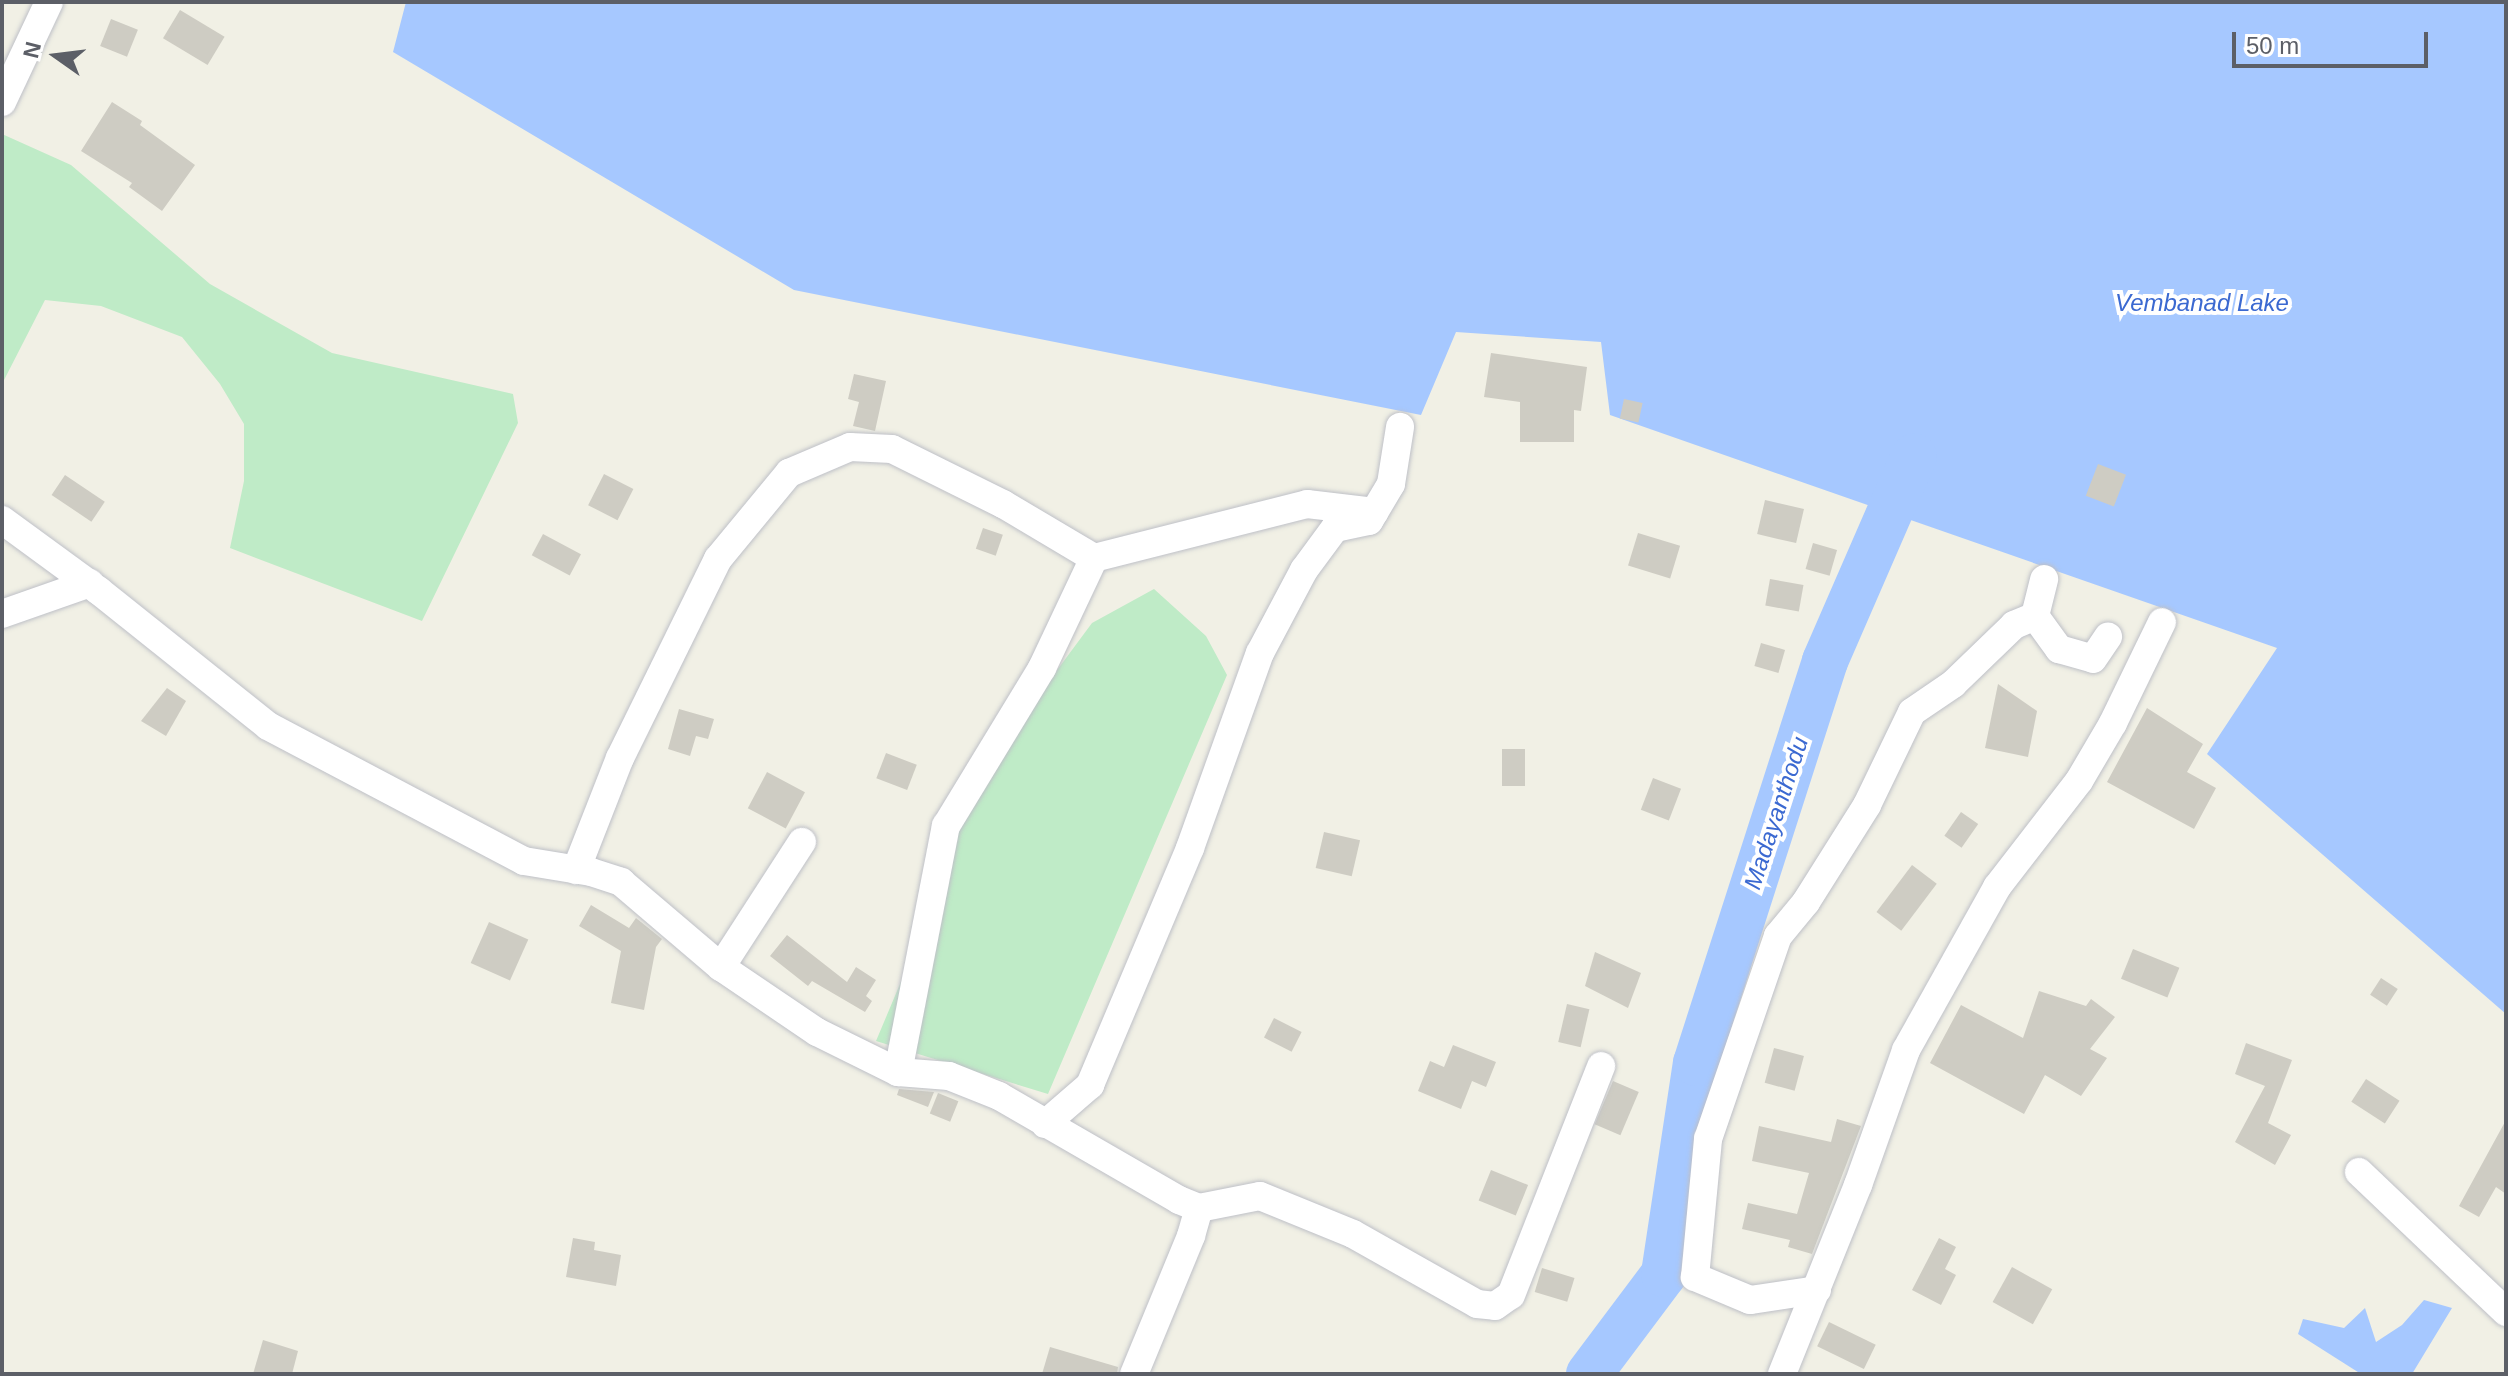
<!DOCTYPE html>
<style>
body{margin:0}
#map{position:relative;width:2508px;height:1376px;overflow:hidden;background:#f1f0e5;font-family:Arial,sans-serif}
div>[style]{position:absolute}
.green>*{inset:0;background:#bfebc7}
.water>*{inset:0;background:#a6c8ff}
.river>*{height:46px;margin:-23px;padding:0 23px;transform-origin:23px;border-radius:23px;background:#a6c8ff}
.building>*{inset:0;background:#ceccc3;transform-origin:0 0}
.roads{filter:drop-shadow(0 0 2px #bec0c7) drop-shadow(0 0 2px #bec0c7)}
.minor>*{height:28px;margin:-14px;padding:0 14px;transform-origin:14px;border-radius:14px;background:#fff}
span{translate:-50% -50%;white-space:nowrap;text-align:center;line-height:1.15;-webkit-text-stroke:8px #fff;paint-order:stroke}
.water-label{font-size:24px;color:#3b69d1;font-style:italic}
.frame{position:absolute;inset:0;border:4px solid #5c5f67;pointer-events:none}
.north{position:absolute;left:16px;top:16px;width:80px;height:80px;-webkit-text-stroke:6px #fff;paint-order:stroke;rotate:284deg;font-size:22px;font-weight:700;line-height:32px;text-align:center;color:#5c5f67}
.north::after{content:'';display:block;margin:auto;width:28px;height:36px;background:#5c5f67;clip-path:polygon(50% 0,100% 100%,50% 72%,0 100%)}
.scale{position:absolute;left:2232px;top:32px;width:196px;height:36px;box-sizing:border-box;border:4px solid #5c5f67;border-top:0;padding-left:10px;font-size:24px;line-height:28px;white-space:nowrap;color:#5c5f67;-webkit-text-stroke:6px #fff;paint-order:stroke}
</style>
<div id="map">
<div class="green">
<div style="clip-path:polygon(2px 134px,71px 165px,210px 284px,332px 353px,513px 394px,518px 423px,422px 621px,230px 548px,244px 481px,244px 424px,220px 384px,182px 337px,101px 306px,45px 300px,2px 384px)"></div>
<div style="clip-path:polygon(1154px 589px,1206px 636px,1227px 675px,1048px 1094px,876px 1041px,929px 915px,966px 793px,1092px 623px)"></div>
</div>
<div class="water">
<div style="clip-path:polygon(406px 2px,2506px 2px,2506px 1014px,2207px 754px,2277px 648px,1610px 415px,1601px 342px,1456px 332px,1421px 415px,794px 290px,393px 52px)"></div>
<div style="clip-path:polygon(2424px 1300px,2452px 1308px,2412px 1374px,2361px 1374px,2298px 1334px,2303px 1319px,2344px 1328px,2365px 1308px,2376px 1342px,2402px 1325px)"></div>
</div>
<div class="river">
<div style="left:1589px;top:1374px;width:125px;rotate:-53.1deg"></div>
<div style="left:1664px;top:1274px;width:213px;rotate:-81.4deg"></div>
<div style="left:1696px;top:1063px;width:422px;rotate:-72.2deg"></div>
<div style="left:1825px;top:661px;width:223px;rotate:-66.5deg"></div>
</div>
<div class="building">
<div style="left:180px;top:10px;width:52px;height:33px;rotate:31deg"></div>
<div style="left:111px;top:19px;width:29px;height:29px;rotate:22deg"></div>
<div style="clip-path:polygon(112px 102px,142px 121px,140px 125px,195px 165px,162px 211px,129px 187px,132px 183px,81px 151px)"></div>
<div style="clip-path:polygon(1491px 353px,1587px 367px,1581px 411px,1574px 410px,1574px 442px,1520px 442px,1520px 402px,1484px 397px)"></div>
<div style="clip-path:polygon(854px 374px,886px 381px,875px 431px,853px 426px,859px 402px,848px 399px)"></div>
<div style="left:1624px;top:399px;width:19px;height:20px;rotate:12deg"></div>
<div style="left:2098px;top:464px;width:30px;height:34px;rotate:21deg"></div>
<div style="left:604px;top:474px;width:33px;height:35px;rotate:27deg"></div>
<div style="left:65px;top:475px;width:48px;height:24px;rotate:34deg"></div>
<div style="left:1765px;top:500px;width:40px;height:35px;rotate:13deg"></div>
<div style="left:983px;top:528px;width:21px;height:22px;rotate:19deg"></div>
<div style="left:1638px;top:533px;width:44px;height:34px;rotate:17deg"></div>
<div style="left:543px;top:534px;width:43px;height:24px;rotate:28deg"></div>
<div style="left:1813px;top:543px;width:25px;height:27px;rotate:16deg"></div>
<div style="left:1770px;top:579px;width:34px;height:27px;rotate:10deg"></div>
<div style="left:1761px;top:643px;width:25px;height:24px;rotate:16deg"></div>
<div style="clip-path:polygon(1998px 684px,2037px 711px,2028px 757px,1985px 748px)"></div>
<div style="clip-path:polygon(167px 688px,186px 701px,166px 736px,141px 721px)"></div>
<div style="clip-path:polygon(2147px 708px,2203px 744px,2187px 772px,2216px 788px,2194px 829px,2107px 782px)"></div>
<div style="clip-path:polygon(679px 709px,714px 719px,708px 739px,696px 736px,690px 756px,668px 749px)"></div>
<div style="left:1502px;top:749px;width:23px;height:37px"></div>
<div style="left:886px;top:753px;width:33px;height:27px;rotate:21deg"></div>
<div style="left:767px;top:772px;width:43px;height:41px;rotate:28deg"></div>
<div style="left:1653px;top:778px;width:30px;height:34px;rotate:21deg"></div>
<div style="left:1961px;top:812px;width:21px;height:29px;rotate:35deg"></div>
<div style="left:1324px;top:832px;width:37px;height:37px;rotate:13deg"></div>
<div style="left:1912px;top:865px;width:31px;height:59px;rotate:37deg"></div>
<div style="clip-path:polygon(591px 905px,629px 928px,636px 918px,662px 939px,656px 947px,644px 1010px,611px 1003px,621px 951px,579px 926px)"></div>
<div style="left:489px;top:922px;width:43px;height:45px;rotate:24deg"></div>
<div style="clip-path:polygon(787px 935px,847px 982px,856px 967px,876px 980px,866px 996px,872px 1001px,865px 1012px,812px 981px,808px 986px,770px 956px)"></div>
<div style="left:2133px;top:949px;width:50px;height:32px;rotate:22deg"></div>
<div style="clip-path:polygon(1595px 952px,1641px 973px,1628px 1008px,1585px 986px)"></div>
<div style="left:2381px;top:978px;width:20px;height:20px;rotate:33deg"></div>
<div style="clip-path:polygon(2039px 991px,2086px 1006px,2091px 999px,2115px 1017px,2090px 1049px,2107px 1058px,2081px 1096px,2045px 1075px,2024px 1114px,1930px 1063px,1961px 1005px,2023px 1038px)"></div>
<div style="left:1567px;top:1004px;width:23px;height:39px;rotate:13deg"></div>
<div style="left:1274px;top:1018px;width:31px;height:22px;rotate:27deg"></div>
<div style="clip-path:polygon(2246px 1043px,2292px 1060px,2268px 1123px,2291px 1135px,2275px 1165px,2235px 1142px,2265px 1086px,2235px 1074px)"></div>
<div style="clip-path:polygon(1453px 1045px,1496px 1062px,1486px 1087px,1472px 1081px,1461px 1109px,1418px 1091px,1430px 1061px,1444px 1067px)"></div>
<div style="left:1774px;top:1048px;width:31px;height:36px;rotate:15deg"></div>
<div style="left:2366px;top:1079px;width:40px;height:27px;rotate:33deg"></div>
<div style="left:1613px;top:1081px;width:28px;height:47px;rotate:23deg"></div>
<div style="clip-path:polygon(899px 1089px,934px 1092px,928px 1107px,897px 1095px)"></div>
<div style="left:938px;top:1093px;width:22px;height:22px;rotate:22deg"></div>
<div style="clip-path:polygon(1837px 1119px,1861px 1126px,1812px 1254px,1788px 1247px,1790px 1240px,1742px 1229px,1748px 1203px,1797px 1214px,1809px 1173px,1752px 1161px,1759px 1126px,1831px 1142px)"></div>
<div style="clip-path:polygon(2506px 1120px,2506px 1194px,2496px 1187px,2479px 1217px,2459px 1206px)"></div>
<div style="left:1491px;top:1170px;width:40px;height:33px;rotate:22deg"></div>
<div style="clip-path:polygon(573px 1238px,595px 1242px,594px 1250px,621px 1255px,616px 1286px,566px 1277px)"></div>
<div style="clip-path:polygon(1939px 1238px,1956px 1247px,1945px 1269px,1956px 1275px,1941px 1305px,1912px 1290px)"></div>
<div style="left:2012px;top:1267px;width:46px;height:40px;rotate:29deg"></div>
<div style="left:1542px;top:1268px;width:34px;height:25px;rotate:17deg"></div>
<div style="left:1829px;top:1322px;width:52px;height:27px;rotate:26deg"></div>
<div style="clip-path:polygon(263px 1340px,298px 1351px,292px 1374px,253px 1374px)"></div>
<div style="clip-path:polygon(1050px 1347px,1118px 1367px,1117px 1374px,1042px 1374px)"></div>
</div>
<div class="roads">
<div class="minor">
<div style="left:2px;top:102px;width:110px;rotate:-64.8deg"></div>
<div style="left:2px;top:520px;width:120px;rotate:36.2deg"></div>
<div style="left:99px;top:591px;width:216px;rotate:38.6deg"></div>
<div style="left:268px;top:726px;width:289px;rotate:27.8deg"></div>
<div style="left:524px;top:861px;width:68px;rotate:9.3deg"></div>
<div style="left:591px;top:872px;width:32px;rotate:18deg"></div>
<div style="left:621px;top:882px;width:131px;rotate:40.4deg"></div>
<div style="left:721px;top:967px;width:116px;rotate:34.1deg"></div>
<div style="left:817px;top:1032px;width:90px;rotate:26.3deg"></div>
<div style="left:898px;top:1072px;width:51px;rotate:4.5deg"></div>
<div style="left:949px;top:1076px;width:54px;rotate:21.8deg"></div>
<div style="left:999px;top:1096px;width:208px;rotate:30deg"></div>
<div style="left:1179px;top:1200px;width:22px;rotate:22deg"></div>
<div style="left:1199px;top:1208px;width:29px;rotate:106deg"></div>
<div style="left:1191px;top:1236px;width:149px;rotate:112.4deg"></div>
<div style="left:2px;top:614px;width:93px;rotate:-19.4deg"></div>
<div style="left:2035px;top:616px;width:41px;rotate:54deg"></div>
<div style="left:2059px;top:649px;width:35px;rotate:16deg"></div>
<div style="left:2093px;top:659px;width:27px;rotate:-56deg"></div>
<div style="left:576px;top:870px;width:120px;rotate:-68.6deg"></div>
<div style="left:620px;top:758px;width:222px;rotate:-63.8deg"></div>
<div style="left:718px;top:559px;width:112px;rotate:-50.5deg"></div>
<div style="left:789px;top:473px;width:66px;rotate:-23.1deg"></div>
<div style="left:850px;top:447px;width:42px;rotate:2.7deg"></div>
<div style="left:892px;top:449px;width:124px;rotate:26.4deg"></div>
<div style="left:1003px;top:504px;width:106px;rotate:30.7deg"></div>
<div style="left:1094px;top:558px;width:220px;rotate:-14.2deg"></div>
<div style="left:1307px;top:504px;width:68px;rotate:6.7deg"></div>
<div style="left:721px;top:967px;width:149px;rotate:-57.1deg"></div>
<div style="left:898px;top:1072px;width:251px;rotate:-79deg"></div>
<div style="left:946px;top:826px;width:185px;rotate:-58.7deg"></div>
<div style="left:1042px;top:668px;width:122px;rotate:-64.7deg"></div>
<div style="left:1045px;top:1124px;width:60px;rotate:-40.9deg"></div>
<div style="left:1090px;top:1085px;width:257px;rotate:-67.1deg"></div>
<div style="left:1190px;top:848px;width:207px;rotate:-70.3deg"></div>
<div style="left:1260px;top:653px;width:94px;rotate:-62.1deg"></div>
<div style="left:1304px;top:570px;width:52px;rotate:-53.6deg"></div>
<div style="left:1335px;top:528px;width:35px;rotate:-12deg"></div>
<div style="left:1369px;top:521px;width:43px;rotate:-59.3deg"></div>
<div style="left:1391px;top:484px;width:58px;rotate:-81deg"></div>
<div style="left:2359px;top:1172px;width:203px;rotate:43.6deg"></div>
<div style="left:1199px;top:1208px;width:62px;rotate:-11.1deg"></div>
<div style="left:1260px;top:1196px;width:100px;rotate:22.2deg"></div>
<div style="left:1353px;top:1234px;width:142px;rotate:29.4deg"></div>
<div style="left:1477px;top:1304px;width:18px;rotate:6deg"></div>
<div style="left:1495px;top:1306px;width:19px;rotate:-35deg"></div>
<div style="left:1511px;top:1295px;width:246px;rotate:-68.5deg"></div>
<div style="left:1817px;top:1290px;width:68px;rotate:171.5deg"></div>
<div style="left:1750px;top:1300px;width:60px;rotate:-157.3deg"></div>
<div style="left:1695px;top:1277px;width:139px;rotate:-84.6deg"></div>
<div style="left:1708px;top:1139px;width:215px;rotate:-71deg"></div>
<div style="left:1778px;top:936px;width:44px;rotate:-50.5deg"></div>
<div style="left:1806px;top:902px;width:115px;rotate:-57.8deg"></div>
<div style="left:1867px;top:805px;width:103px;rotate:-64.2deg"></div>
<div style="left:1912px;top:712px;width:50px;rotate:-34.3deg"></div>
<div style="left:1953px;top:684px;width:85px;rotate:-44deg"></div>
<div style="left:2014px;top:625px;width:23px;rotate:-23deg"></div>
<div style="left:2035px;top:616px;width:38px;rotate:-76deg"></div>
<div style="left:1782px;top:1374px;width:204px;rotate:-68.1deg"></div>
<div style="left:1858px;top:1185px;width:143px;rotate:-70.4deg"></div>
<div style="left:1906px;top:1050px;width:187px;rotate:-60.8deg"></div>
<div style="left:1997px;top:887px;width:134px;rotate:-52.3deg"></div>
<div style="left:2079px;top:781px;width:67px;rotate:-59.6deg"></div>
<div style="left:2113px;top:723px;width:112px;rotate:-64.1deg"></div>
</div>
</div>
<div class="water-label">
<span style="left:2202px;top:303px">Vembanad Lake</span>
<span style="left:1776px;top:813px;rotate:-72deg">Madayanthodu</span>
</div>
<div class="frame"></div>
<div class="north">N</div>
<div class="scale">50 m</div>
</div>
